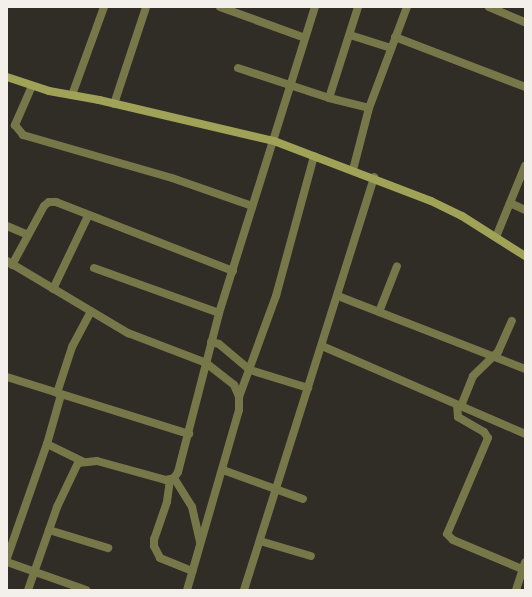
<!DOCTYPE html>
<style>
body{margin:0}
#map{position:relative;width:532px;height:597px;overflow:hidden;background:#302c26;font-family:Arial,sans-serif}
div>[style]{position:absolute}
.street>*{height:8px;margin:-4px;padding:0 4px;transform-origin:4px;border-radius:4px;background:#76784a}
.secondary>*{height:8px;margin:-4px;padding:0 4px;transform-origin:4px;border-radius:4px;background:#9fa257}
span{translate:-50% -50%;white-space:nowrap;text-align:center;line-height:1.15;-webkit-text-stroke:3px #302c26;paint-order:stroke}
.frame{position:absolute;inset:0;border:8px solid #f3f0ec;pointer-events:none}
</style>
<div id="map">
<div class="street">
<div style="left:220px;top:7px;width:90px;rotate:20deg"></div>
<div style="left:489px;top:7px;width:39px;rotate:23deg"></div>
<div style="left:350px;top:35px;width:43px;rotate:17.6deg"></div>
<div style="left:395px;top:37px;width:139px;rotate:21deg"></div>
<div style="left:238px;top:68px;width:96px;rotate:18.2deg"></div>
<div style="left:329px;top:98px;width:41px;rotate:14deg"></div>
<div style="left:32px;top:86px;width:43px;rotate:113.6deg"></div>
<div style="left:15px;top:125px;width:13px;rotate:51deg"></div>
<div style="left:23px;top:135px;width:155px;rotate:16.1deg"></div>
<div style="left:172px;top:178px;width:85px;rotate:19.3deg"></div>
<div style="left:72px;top:95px;width:94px;rotate:-70deg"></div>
<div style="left:329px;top:98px;width:96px;rotate:-72.3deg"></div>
<div style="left:114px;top:104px;width:102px;rotate:-71.7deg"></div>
<div style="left:353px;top:170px;width:64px;rotate:-75.5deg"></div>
<div style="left:369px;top:108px;width:108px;rotate:-69.4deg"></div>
<div style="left:510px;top:203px;width:17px;rotate:25deg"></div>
<div style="left:7px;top:226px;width:23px;rotate:23deg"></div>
<div style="left:496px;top:237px;width:77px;rotate:-67.8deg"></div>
<div style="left:7px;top:261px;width:141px;rotate:30.8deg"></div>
<div style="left:128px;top:333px;width:84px;rotate:21deg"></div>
<div style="left:206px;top:363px;width:36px;rotate:38deg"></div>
<div style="left:234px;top:385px;width:13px;rotate:67deg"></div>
<div style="left:239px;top:397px;width:13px;rotate:90deg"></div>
<div style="left:239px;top:410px;width:187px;rotate:106.1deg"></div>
<div style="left:12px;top:265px;width:67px;rotate:-61.5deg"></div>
<div style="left:44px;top:206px;width:6px;rotate:-39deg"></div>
<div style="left:49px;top:202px;width:7px"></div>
<div style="left:56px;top:202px;width:190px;rotate:21.3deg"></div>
<div style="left:94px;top:268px;width:133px;rotate:19.8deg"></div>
<div style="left:53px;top:289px;width:81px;rotate:-64.4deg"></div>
<div style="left:338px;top:296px;width:201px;rotate:21.3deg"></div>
<div style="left:379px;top:312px;width:49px;rotate:-68.6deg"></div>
<div style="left:211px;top:342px;width:8px;rotate:14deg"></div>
<div style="left:219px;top:344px;width:40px;rotate:40deg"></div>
<div style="left:250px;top:370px;width:61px;rotate:17.2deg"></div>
<div style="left:322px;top:346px;width:221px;rotate:23.4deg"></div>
<div style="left:7px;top:377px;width:191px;rotate:17.4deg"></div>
<div style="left:57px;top:393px;width:48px;rotate:-71.9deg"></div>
<div style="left:72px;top:347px;width:40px;rotate:-62deg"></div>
<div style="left:239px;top:397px;width:108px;rotate:-69.9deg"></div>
<div style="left:276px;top:296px;width:145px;rotate:-74.8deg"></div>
<div style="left:457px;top:405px;width:12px;rotate:85deg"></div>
<div style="left:458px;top:417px;width:30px;rotate:30deg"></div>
<div style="left:484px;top:432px;width:7px;rotate:56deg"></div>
<div style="left:488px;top:438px;width:104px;rotate:113.1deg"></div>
<div style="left:447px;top:534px;width:8px;rotate:45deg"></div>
<div style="left:453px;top:540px;width:75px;rotate:22.8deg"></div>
<div style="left:461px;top:406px;width:32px;rotate:-68deg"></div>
<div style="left:473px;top:376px;width:35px;rotate:-44deg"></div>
<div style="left:498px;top:352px;width:34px;rotate:-66deg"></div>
<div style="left:47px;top:444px;width:39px;rotate:26deg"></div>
<div style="left:223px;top:470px;width:85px;rotate:19.9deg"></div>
<div style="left:174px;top:478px;width:34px;rotate:58deg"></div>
<div style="left:192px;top:507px;width:36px;rotate:77deg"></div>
<div style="left:170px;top:480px;width:22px;rotate:98deg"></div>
<div style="left:167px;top:502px;width:39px;rotate:109deg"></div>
<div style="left:154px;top:539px;width:7px;rotate:90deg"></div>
<div style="left:154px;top:546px;width:13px;rotate:63deg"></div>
<div style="left:160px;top:558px;width:35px;rotate:22deg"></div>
<div style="left:49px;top:530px;width:62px;rotate:17deg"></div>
<div style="left:260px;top:541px;width:53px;rotate:16.4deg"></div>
<div style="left:7px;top:558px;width:121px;rotate:-70.7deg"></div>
<div style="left:47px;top:444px;width:51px;rotate:-74.1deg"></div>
<div style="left:7px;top:562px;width:84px;rotate:19.5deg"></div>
<div style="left:28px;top:590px;width:88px;rotate:-70.7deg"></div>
<div style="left:57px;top:507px;width:49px;rotate:-64.5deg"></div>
<div style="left:78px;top:463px;width:19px;rotate:-6deg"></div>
<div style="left:97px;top:461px;width:72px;rotate:15.4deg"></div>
<div style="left:166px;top:480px;width:8px;rotate:-14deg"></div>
<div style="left:174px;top:478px;width:7px;rotate:-56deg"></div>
<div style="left:178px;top:472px;width:164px;rotate:-75.5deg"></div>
<div style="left:219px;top:313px;width:321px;rotate:-72.6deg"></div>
<div style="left:244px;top:590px;width:433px;rotate:-72.5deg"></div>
<div style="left:516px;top:590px;width:29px;rotate:-72deg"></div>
</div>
<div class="secondary">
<div style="left:7px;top:77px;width:44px;rotate:18.4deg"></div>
<div style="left:49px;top:91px;width:51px;rotate:10.2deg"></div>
<div style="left:99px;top:100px;width:180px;rotate:13.2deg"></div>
<div style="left:274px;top:141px;width:168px;rotate:20.9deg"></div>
<div style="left:431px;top:201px;width:34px;rotate:26deg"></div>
<div style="left:462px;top:216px;width:75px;rotate:32.4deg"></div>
</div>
<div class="frame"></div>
</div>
